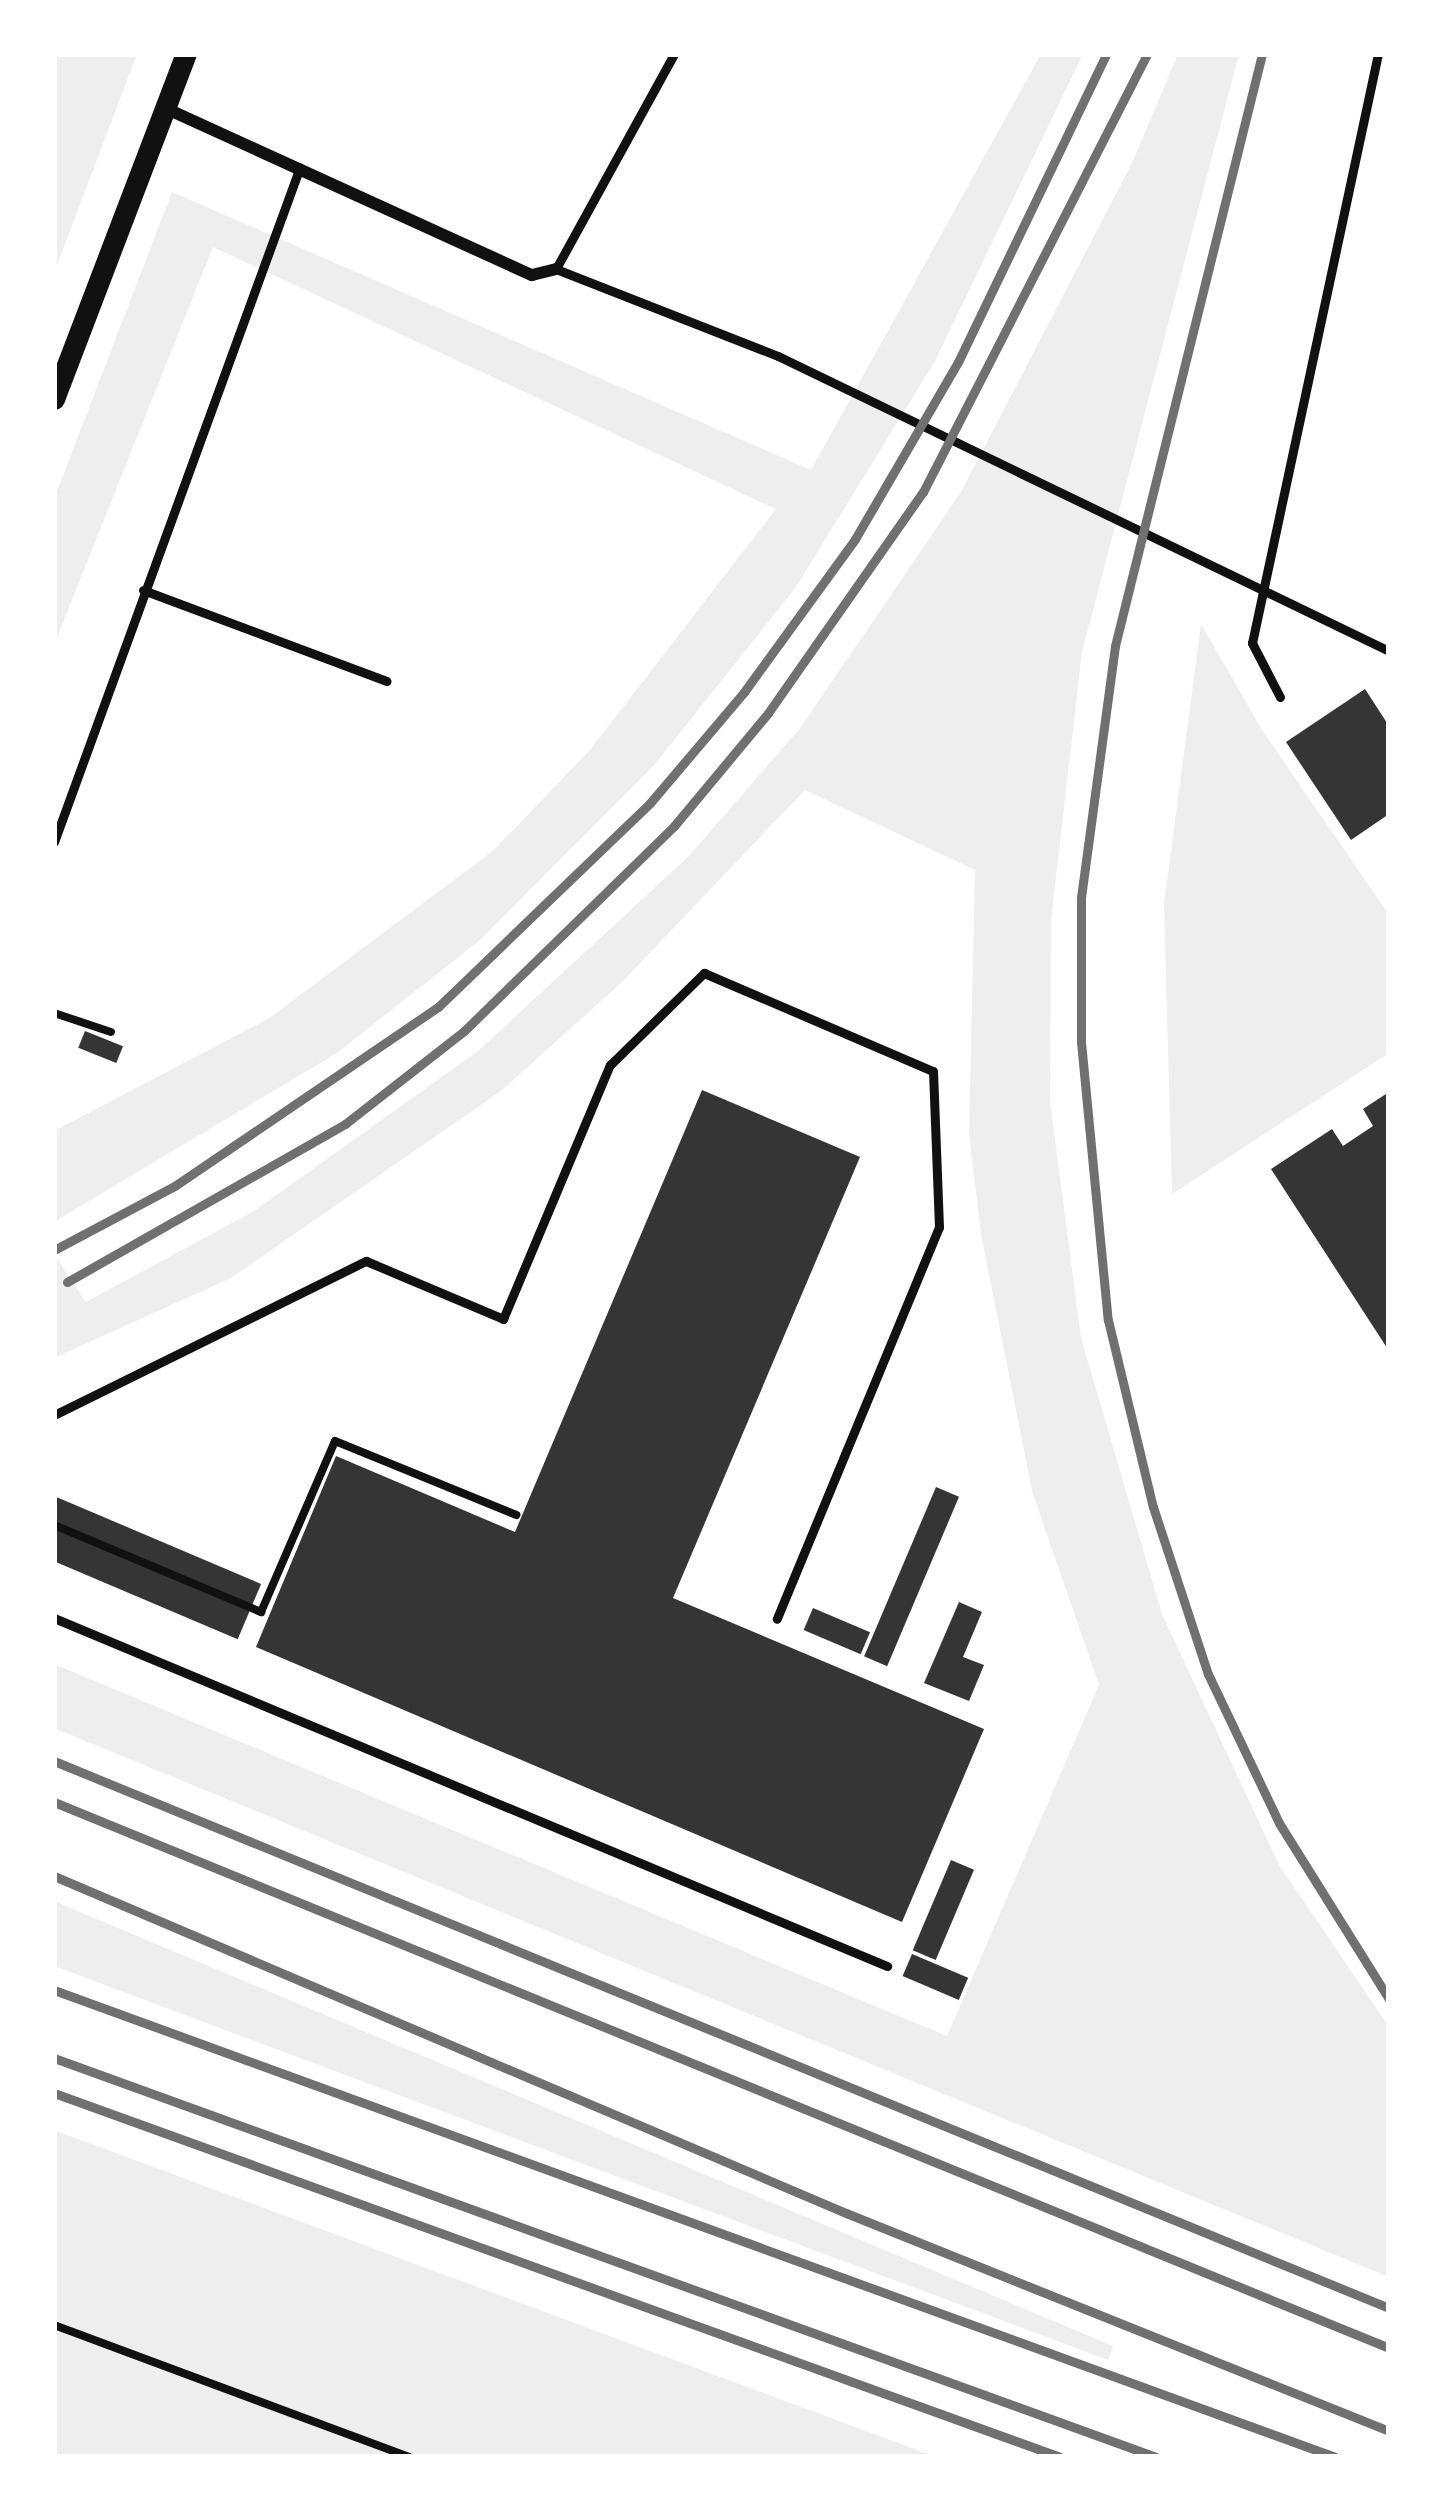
<!DOCTYPE html>
<style>
body{margin:0}
#map{position:relative;width:1443px;height:2511px;overflow:hidden;background:#fff;font-family:"Nunito Sans",sans-serif}
div>[style]{position:absolute}
.green>*{inset:0;background:#eee}
.building>*{inset:0;background:#353535;transform-origin:0 0}
.path>*{height:8px;margin:-4px;padding:0 4px;transform-origin:4px;border-radius:4px;background:#111}
.service>*{height:9px;margin:-4.5px;padding:0 4.5px;transform-origin:4.5px;border-radius:4.5px;background:#111}
.minor>*{height:12px;margin:-6px;padding:0 6px;transform-origin:6px;border-radius:6px;background:#111}
.tertiary>*{height:21px;margin:-10.5px;padding:0 10.5px;transform-origin:10.5px;border-radius:10.5px;background:#111}
.rail>*{height:9px;margin:-4.5px;padding:0 4.5px;transform-origin:4.5px;border-radius:4.5px;background:#707070}
span{translate:-50% -50%;white-space:nowrap;text-align:center;line-height:1.15;-webkit-text-stroke:9px #fff;paint-order:stroke}
.frame{position:absolute;inset:0;border:57px solid #fff;pointer-events:none}
</style>
<div id="map">
<div class="green">
<div style="clip-path:polygon(54px 54px,137px 54px,54px 273px)"></div>
<div style="clip-path:polygon(1041px 54px,1083px 54px,935px 361px,796px 587px,655px 764px,480px 940px,337px 1053px,54px 1222px,54px 1131px,268px 1019px,493px 851px,590px 750px,776px 509px,213px 247px,54px 645px,54px 499px,172px 192px,811px 470px)"></div>
<div style="clip-path:polygon(1178px 54px,1239px 54px,1082px 652px,1051px 920px,1050px 1101px,1081px 1338px,1162px 1614px,1279px 1865px,1389px 2027px,1389px 2277px,54px 1728px,54px 1664px,947px 2036px,1099px 1685px,1032px 1491px,981px 1234px,969px 1134px,975px 870px,805px 790px,621px 983px,501px 1091px,231px 1278px,54px 1358px,54px 1254px,86px 1302px,254px 1211px,478px 1051px,689px 856px,801px 727px,961px 492px,1133px 161px)"></div>
<div style="clip-path:polygon(1201px 624px,1262px 730px,1389px 915px,1389px 1053px,1172px 1194px,1164px 904px)"></div>
<div style="clip-path:polygon(54px 1901px,1113px 2346px,1108px 2360px,54px 1966px)"></div>
<div style="clip-path:polygon(54px 2130px,936px 2457px,54px 2457px)"></div>
</div>
<div class="building">
<div style="clip-path:polygon(1365px 689px,1389px 726px,1389px 814px,1351px 840px,1286px 742px)"></div>
<div style="left:85px;top:1031px;width:41px;height:18px;rotate:22deg"></div>
<div style="clip-path:polygon(702px 1090px,860px 1157px,673px 1598px,984px 1729px,902px 1922px,256px 1647px,336px 1456px,515px 1532px)"></div>
<div style="clip-path:polygon(1389px 1092px,1389px 1351px,1271px 1169px,1332px 1129px,1343px 1146px,1373px 1126px,1363px 1109px)"></div>
<div style="left:936px;top:1487px;width:25px;height:184px;rotate:23deg"></div>
<div style="left:54px;top:1496px;width:225px;height:60px;rotate:23deg"></div>
<div style="clip-path:polygon(959px 1602px,982px 1612px,963px 1657px,984px 1665px,969px 1701px,924px 1683px)"></div>
<div style="left:813px;top:1608px;width:62px;height:24px;rotate:23deg"></div>
<div style="left:951px;top:1860px;width:25px;height:98px;rotate:23deg"></div>
<div style="left:912px;top:1954px;width:61px;height:24px;rotate:23deg"></div>
</div>
<div class="path">
<div style="left:54px;top:1013px;width:60px;rotate:18.4deg"></div>
<div style="left:54px;top:1525px;width:225px;rotate:22.8deg"></div>
<div style="left:261px;top:1612px;width:186px;rotate:-66.6deg"></div>
<div style="left:335px;top:1441px;width:196px;rotate:22.2deg"></div>
<div style="left:54px;top:2325px;width:379px;rotate:20.4deg"></div>
</div>
<div class="service">
<div style="left:674px;top:54px;width:245px;rotate:118.8deg"></div>
<div style="left:556px;top:269px;width:238px;rotate:21.4deg"></div>
<div style="left:778px;top:356px;width:678px;rotate:25.77deg"></div>
<div style="left:143px;top:590px;width:260px;rotate:20.5deg"></div>
<div style="left:1280px;top:697px;width:61px;rotate:-117.4deg"></div>
<div style="left:1252px;top:643px;width:602px;rotate:-77.93deg"></div>
<div style="left:54px;top:842px;width:718px;rotate:-69.98deg"></div>
<div style="left:54px;top:1415px;width:348px;rotate:-26.3deg"></div>
<div style="left:366px;top:1261px;width:149px;rotate:22.9deg"></div>
<div style="left:503px;top:1319px;width:276px;rotate:-67.2deg"></div>
<div style="left:610px;top:1065px;width:132px;rotate:-44.4deg"></div>
<div style="left:704px;top:973px;width:249px;rotate:23.2deg"></div>
<div style="left:933px;top:1071px;width:156px;rotate:87.8deg"></div>
<div style="left:939px;top:1227px;width:424px;rotate:112.5deg"></div>
<div style="left:54px;top:1618px;width:903px;rotate:22.67deg"></div>
</div>
<div class="minor">
<div style="left:165px;top:108px;width:403px;rotate:24.5deg"></div>
<div style="left:532px;top:275px;width:25px;rotate:-14deg"></div>
</div>
<div class="tertiary">
<div style="left:54px;top:399px;width:369px;rotate:-69.1deg"></div>
</div>
<div class="rail">
<div style="left:1262px;top:54px;width:610px;rotate:103.95deg"></div>
<div style="left:1115px;top:646px;width:254px;rotate:97.7deg"></div>
<div style="left:1081px;top:898px;width:144px;rotate:90deg"></div>
<div style="left:1081px;top:1042px;width:279px;rotate:84.5deg"></div>
<div style="left:1108px;top:1320px;width:192px;rotate:76.5deg"></div>
<div style="left:1153px;top:1507px;width:176px;rotate:71.8deg"></div>
<div style="left:1208px;top:1674px;width:165px;rotate:64.5deg"></div>
<div style="left:1279px;top:1823px;width:208px;rotate:58deg"></div>
<div style="left:54px;top:1250px;width:138px;rotate:-28deg"></div>
<div style="left:176px;top:1185px;width:317px;rotate:-34.2deg"></div>
<div style="left:438px;top:1007px;width:294px;rotate:-43.9deg"></div>
<div style="left:650px;top:803px;width:145px;rotate:-49.7deg"></div>
<div style="left:744px;top:692px;width:189px;rotate:-54deg"></div>
<div style="left:855px;top:539px;width:205px;rotate:-59.8deg"></div>
<div style="left:958px;top:362px;width:342px;rotate:-64.3deg"></div>
<div style="left:67px;top:1282px;width:320px;rotate:-29.6deg"></div>
<div style="left:345px;top:1124px;width:151px;rotate:-38deg"></div>
<div style="left:464px;top:1031px;width:293px;rotate:-44.3deg"></div>
<div style="left:674px;top:826px;width:147px;rotate:-50.2deg"></div>
<div style="left:768px;top:713px;width:270px;rotate:-55deg"></div>
<div style="left:923px;top:492px;width:492px;rotate:-62.9deg"></div>
<div style="left:54px;top:1761px;width:1443px;rotate:22.28deg"></div>
<div style="left:54px;top:1802px;width:1442px;rotate:22.24deg"></div>
<div style="left:54px;top:1876px;width:861px;rotate:23.05deg"></div>
<div style="left:846px;top:2213px;width:585px;rotate:21.87deg"></div>
<div style="left:54px;top:1990px;width:1363px;rotate:20.03deg"></div>
<div style="left:54px;top:2058px;width:1172px;rotate:19.9deg"></div>
<div style="left:54px;top:2093px;width:1070px;rotate:19.89deg"></div>
</div>
<div class="frame"></div>
</div>
